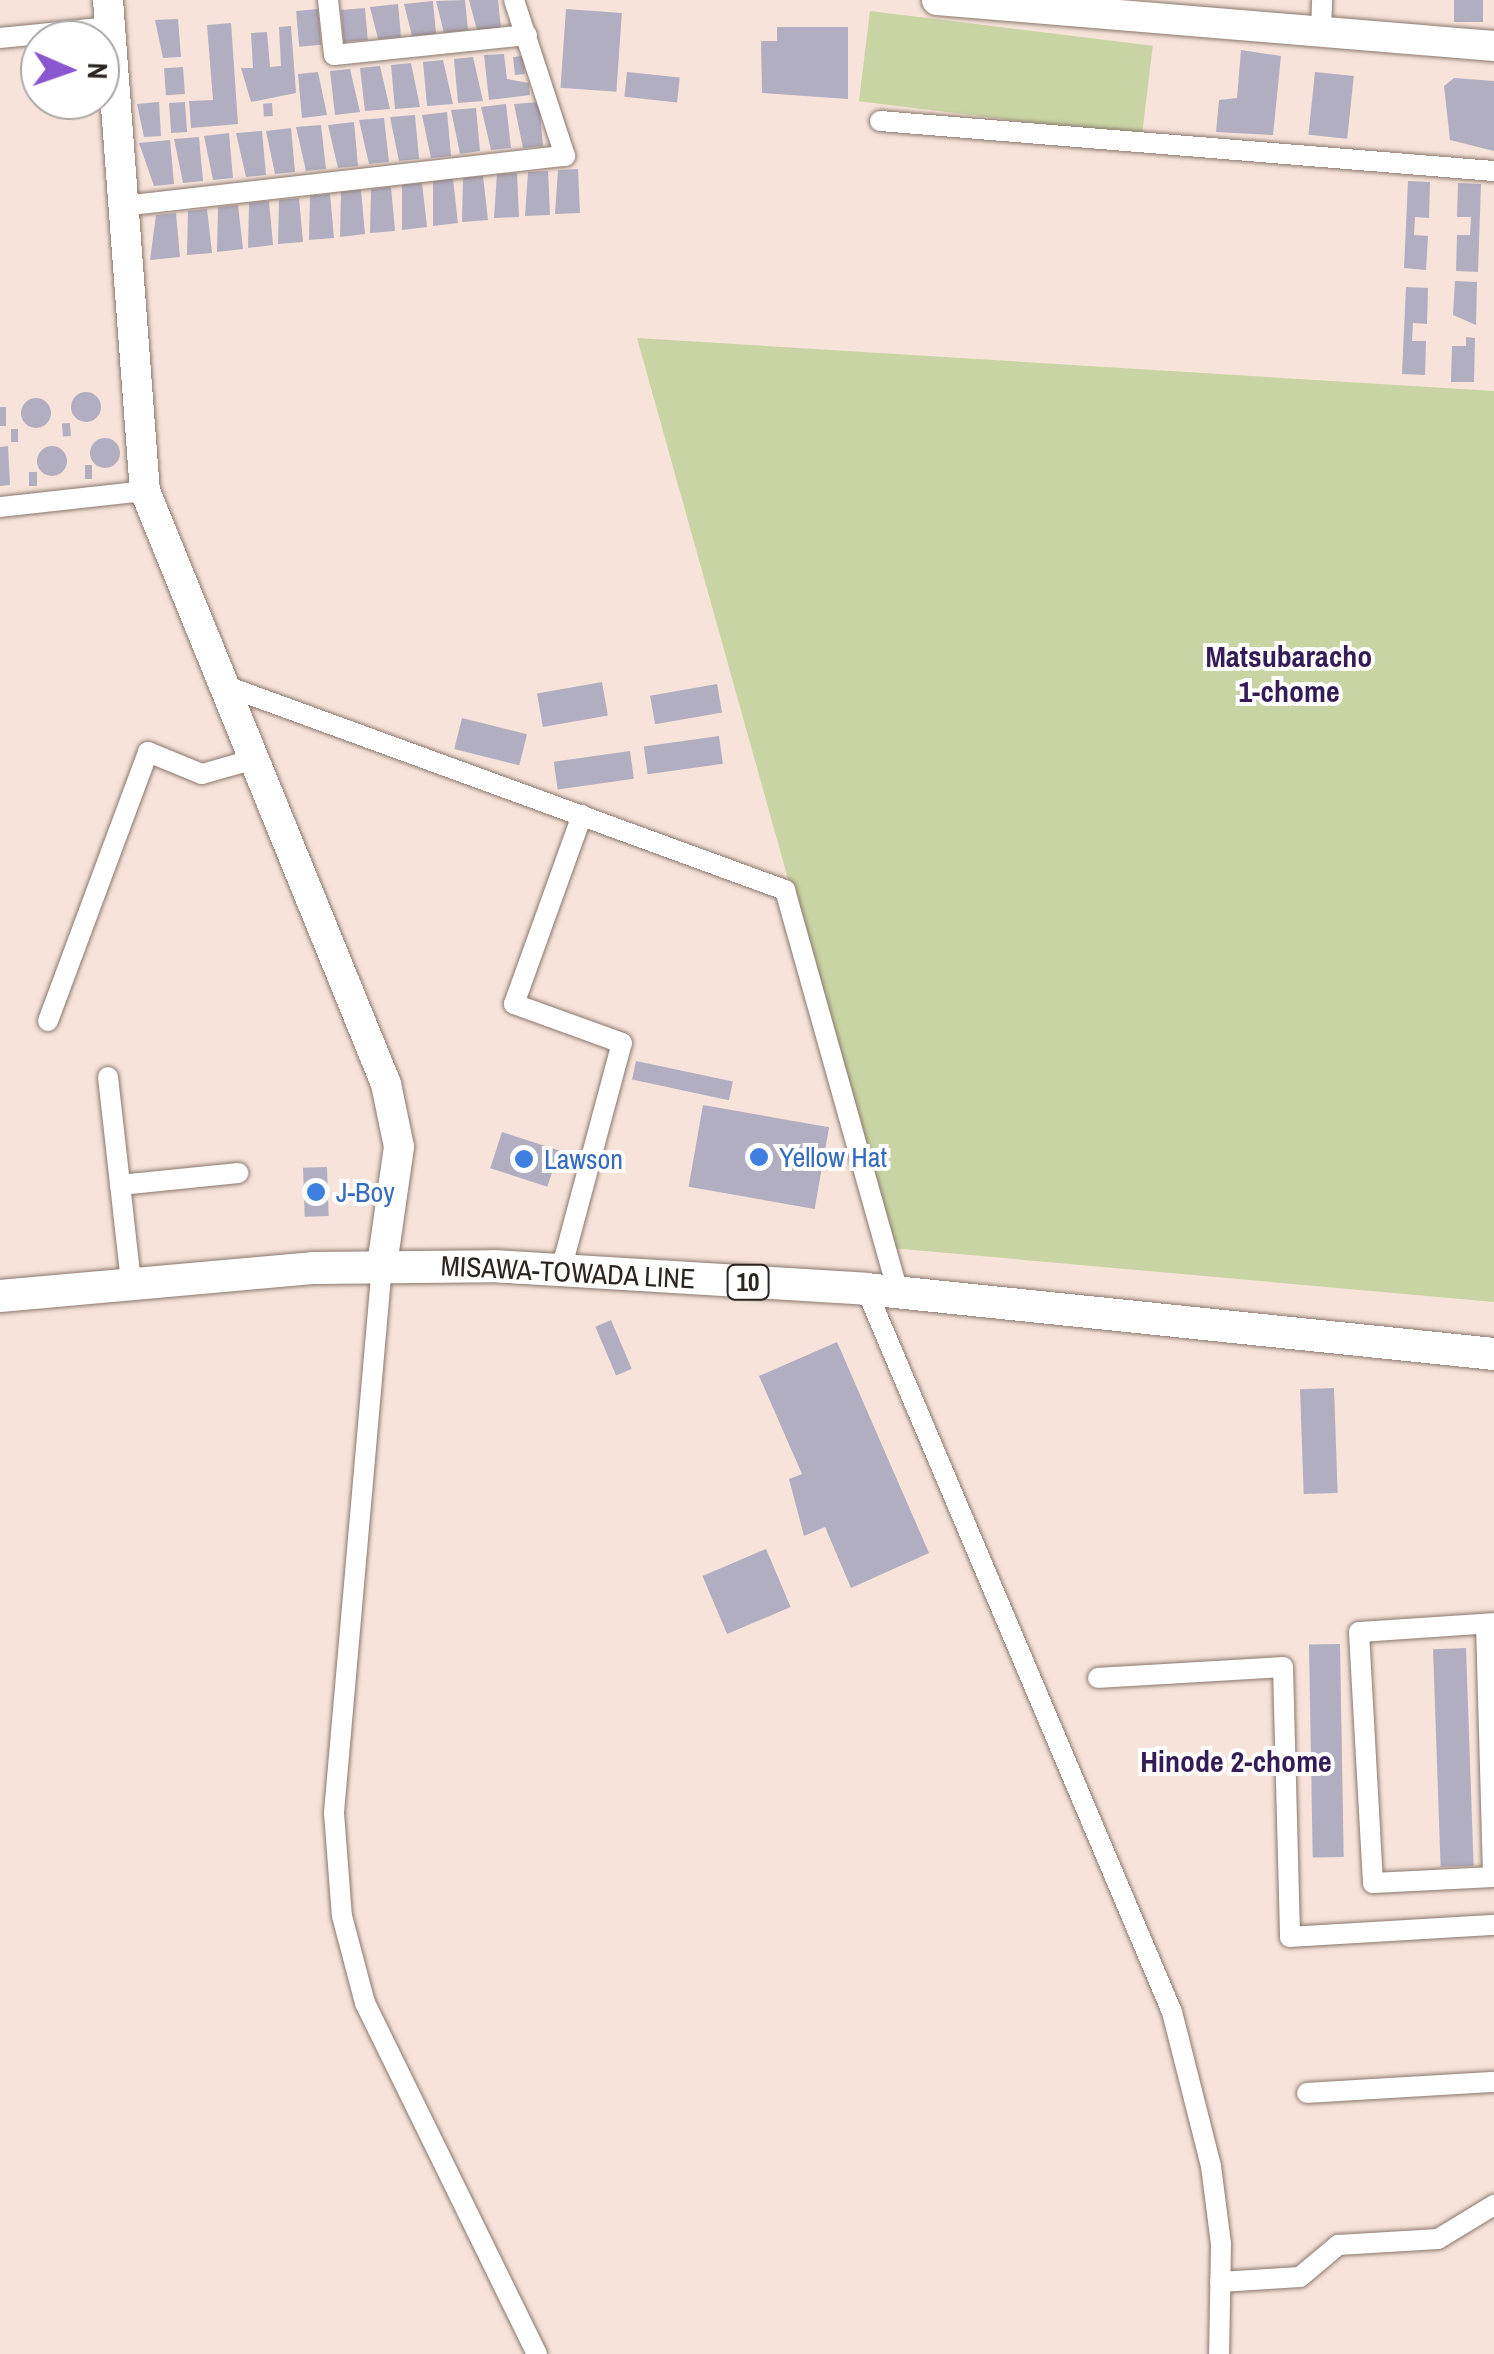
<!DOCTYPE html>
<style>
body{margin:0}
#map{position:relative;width:1494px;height:2354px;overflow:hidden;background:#f7e3d9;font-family:"Archivo Narrow",sans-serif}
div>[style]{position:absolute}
.green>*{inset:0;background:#c9d4a4;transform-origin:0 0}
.building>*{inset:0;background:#b1aec1;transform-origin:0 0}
.round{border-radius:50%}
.roads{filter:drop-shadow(0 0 2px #89776d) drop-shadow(0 0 2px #89776d)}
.street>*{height:20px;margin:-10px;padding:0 10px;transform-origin:10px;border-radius:10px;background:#fff}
.secondary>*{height:30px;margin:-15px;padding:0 15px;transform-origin:15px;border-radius:15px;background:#fff}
.primary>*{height:32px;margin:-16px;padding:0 16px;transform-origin:16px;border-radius:16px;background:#fff}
.dots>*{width:28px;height:28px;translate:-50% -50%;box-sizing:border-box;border:5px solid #fff;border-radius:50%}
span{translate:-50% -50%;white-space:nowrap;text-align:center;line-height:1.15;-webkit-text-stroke:8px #fff;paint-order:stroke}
.shield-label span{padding:2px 8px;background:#fff;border:2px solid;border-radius:8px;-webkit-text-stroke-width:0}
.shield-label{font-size:25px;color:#2b2420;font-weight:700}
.shop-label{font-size:28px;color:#366cbe}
.left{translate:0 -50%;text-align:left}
.street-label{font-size:28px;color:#2b2420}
.neighbourhood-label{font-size:30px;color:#351c56;font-weight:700}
.north{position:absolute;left:20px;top:20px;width:100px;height:100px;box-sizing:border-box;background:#fff;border:2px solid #aaa7a6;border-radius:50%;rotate:92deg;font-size:28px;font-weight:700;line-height:40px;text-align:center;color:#2b2420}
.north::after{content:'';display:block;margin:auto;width:35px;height:45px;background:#8a57d0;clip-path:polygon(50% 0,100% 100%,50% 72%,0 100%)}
</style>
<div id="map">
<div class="green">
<div style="left:870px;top:11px;width:285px;height:91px;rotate:7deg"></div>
<div style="clip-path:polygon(637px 338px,1494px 391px,1494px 1302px,891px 1248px)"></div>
</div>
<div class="building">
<div style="clip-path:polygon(465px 0,468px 30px,444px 33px,436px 1px)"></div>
<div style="clip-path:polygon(469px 0,498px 0,501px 28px,477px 30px)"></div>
<div style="left:1454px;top:0;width:29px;height:22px"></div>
<div style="clip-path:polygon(433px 1px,436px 34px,412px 36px,404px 4px)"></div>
<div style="clip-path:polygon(398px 4px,401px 37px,378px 39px,370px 7px)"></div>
<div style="left:365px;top:8px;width:32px;height:24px;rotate:85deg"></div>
<div style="left:318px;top:9px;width:36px;height:22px;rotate:85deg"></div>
<div style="left:566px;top:9px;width:56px;height:79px;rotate:4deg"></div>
<div style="clip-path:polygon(178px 19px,181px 57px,163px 58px,155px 20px)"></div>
<div style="clip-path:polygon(231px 23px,238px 124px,191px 128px,189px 101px,213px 100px,207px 25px)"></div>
<div style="clip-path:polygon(291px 26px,296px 93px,251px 102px,241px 68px,253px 68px,251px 33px,267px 32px,270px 67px,281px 66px,279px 27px)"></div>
<div style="clip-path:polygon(777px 27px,848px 27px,848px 99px,762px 93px,761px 41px,777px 41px)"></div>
<div style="clip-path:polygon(1241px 50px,1281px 56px,1273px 135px,1216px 132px,1219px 100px,1237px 98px)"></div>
<div style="clip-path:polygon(504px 54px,507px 79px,529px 83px,530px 95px,489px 100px,484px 55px)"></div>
<div style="left:523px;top:56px;width:18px;height:10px;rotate:84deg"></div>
<div style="clip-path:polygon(473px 57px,483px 101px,458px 103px,454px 59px)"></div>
<div style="clip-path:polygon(443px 60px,453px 104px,427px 106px,423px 62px)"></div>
<div style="clip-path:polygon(411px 63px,420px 107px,395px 109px,391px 65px)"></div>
<div style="clip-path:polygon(380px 66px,390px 109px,365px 111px,360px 68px)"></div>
<div style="left:183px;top:67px;width:27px;height:19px;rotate:86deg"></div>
<div style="clip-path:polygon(350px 69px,360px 112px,335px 115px,330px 71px)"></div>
<div style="clip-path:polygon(318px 72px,327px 115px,302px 118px,298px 74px)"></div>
<div style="left:627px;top:72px;width:53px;height:25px;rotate:6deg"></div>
<div style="left:1315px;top:72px;width:39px;height:63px;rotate:6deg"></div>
<div style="clip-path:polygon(1454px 78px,1494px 81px,1494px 151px,1450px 140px,1444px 86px)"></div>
<div style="clip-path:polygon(159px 102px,161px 136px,144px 137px,137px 104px)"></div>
<div style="left:185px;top:102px;width:30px;height:16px;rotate:86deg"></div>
<div style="clip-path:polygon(539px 102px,543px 146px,523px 148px,514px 104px)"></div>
<div style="left:272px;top:103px;width:13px;height:9px;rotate:86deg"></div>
<div style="clip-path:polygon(506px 104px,511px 148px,491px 150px,481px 107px)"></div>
<div style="clip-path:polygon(476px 108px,480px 151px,460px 154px,451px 110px)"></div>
<div style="clip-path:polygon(447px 112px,451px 156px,431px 158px,422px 115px)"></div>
<div style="clip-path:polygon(415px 115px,419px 159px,399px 161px,390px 117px)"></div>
<div style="clip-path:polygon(384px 118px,389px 162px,369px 164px,359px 120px)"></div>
<div style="clip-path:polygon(354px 122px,358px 166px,338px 168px,328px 125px)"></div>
<div style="clip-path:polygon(321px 125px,326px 169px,306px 171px,296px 127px)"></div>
<div style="clip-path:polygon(291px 128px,295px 172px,275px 174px,266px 131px)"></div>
<div style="clip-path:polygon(262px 131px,266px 175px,246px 177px,236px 133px)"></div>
<div style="clip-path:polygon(229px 133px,233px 178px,213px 180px,204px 136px)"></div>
<div style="clip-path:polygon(199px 137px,203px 181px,183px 183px,174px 139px)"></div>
<div style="clip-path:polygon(170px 140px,174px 184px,154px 186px,139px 143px)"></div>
<div style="clip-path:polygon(578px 169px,580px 213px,555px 214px,558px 170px)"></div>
<div style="clip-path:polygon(548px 171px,550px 215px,525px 216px,528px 172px)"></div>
<div style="clip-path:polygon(517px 173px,519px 217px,494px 218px,497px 174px)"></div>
<div style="clip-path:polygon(483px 176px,488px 220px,462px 222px,463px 178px)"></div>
<div style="clip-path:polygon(453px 179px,458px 223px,433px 226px,433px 181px)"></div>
<div style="clip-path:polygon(1408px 181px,1430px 182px,1429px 218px,1415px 217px,1414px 235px,1428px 236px,1426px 270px,1404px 268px)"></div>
<div style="clip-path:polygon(422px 183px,427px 227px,402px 230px,402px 185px)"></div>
<div style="clip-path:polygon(1458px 183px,1481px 184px,1478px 272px,1456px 271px,1457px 235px,1470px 235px,1471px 217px,1457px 217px)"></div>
<div style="clip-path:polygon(391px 187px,395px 231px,370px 233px,371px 189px)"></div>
<div style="clip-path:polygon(361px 190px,365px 234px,340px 237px,341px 192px)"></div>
<div style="clip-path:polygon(330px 194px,334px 238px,309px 240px,310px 196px)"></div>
<div style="clip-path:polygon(299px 198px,303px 242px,278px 244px,279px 200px)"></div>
<div style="clip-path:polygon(269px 201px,273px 245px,248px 248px,249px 203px)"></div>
<div style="clip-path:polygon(238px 205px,243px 249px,217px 252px,218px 207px)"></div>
<div style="clip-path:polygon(207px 209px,212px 253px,187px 255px,188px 211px)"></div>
<div style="clip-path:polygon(176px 213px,180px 257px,150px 260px,156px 215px)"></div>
<div style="clip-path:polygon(1455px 281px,1477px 282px,1476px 325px,1453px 315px)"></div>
<div style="clip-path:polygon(1406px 287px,1428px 288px,1427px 324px,1413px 323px,1412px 341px,1426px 341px,1425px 375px,1402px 374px)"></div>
<div style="clip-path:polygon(1466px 337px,1475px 338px,1474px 382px,1451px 382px,1452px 346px,1466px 346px)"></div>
<div class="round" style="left:71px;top:392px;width:30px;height:30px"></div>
<div class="round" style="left:21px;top:398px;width:30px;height:30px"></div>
<div style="left:0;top:407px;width:6px;height:19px"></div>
<div style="left:70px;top:423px;width:13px;height:8px;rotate:86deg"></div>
<div style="left:11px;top:429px;width:7px;height:13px"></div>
<div class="round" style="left:90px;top:438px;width:30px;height:30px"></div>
<div class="round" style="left:37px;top:446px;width:30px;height:30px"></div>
<div style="clip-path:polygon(8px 446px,10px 485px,0 486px,0 447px)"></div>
<div style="left:85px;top:465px;width:7px;height:14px"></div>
<div style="left:29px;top:472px;width:8px;height:14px"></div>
<div style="left:602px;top:682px;width:34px;height:66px;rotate:80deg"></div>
<div style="left:717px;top:684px;width:29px;height:68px;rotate:80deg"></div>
<div style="left:462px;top:718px;width:67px;height:32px;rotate:14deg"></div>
<div style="left:719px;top:736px;width:28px;height:76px;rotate:82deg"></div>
<div style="left:630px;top:751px;width:28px;height:77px;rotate:82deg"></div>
<div style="left:636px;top:1061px;width:99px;height:19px;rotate:12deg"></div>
<div style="left:703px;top:1105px;width:128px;height:83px;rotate:10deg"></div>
<div style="left:502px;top:1132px;width:60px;height:38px;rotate:18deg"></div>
<div style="left:327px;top:1167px;width:49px;height:24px;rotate:88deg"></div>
<div style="left:611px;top:1320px;width:53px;height:17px;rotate:67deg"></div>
<div style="clip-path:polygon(837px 1342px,929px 1553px,851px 1588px,825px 1527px,804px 1536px,789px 1479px,802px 1474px,759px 1376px)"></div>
<div style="left:1334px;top:1388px;width:105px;height:34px;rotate:88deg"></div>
<div style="left:766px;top:1549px;width:63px;height:69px;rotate:67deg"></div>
<div style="left:1340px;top:1644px;width:213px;height:31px;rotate:89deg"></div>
<div style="left:1466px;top:1648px;width:218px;height:33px;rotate:88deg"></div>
</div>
<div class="roads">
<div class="street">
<div style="left:328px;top:0;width:55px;rotate:83.8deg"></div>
<div style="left:334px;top:55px;width:194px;rotate:-5.9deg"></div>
<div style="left:1321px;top:32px;width:32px;rotate:-88deg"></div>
<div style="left:0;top:38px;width:111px;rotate:-5.7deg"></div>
<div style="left:880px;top:121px;width:616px;rotate:4.66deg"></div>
<div style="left:123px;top:206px;width:445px;rotate:-6.5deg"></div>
<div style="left:565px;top:156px;width:164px;rotate:-108.1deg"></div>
<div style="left:0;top:507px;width:146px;rotate:-6.3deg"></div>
<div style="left:218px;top:683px;width:604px;rotate:20.06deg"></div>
<div style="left:785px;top:890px;width:418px;rotate:74.3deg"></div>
<div style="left:48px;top:1021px;width:287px;rotate:-69.6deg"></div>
<div style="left:148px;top:752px;width:58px;rotate:22.2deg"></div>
<div style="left:202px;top:774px;width:48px;rotate:-15.8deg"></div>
<div style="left:108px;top:1077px;width:207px;rotate:83.6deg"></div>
<div style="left:120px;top:1185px;width:119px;rotate:-5.8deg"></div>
<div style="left:382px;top:1265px;width:550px;rotate:95.01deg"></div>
<div style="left:334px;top:1813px;width:103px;rotate:85.6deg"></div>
<div style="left:342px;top:1916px;width:90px;rotate:75.2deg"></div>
<div style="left:365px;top:2003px;width:391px;rotate:63.9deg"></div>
<div style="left:561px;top:1270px;width:235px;rotate:-75deg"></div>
<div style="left:622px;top:1043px;width:115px;rotate:-160.1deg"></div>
<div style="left:514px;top:1004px;width:201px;rotate:-70.2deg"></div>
<div style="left:866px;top:1289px;width:785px;rotate:67.06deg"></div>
<div style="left:1172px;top:2012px;width:159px;rotate:75.8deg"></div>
<div style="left:1211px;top:2166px;width:79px;rotate:82.7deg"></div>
<div style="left:1221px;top:2244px;width:110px;rotate:91deg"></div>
<div style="left:1486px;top:1624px;width:253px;rotate:88.4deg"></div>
<div style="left:1493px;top:1877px;width:120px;rotate:177.1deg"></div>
<div style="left:1373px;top:1883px;width:251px;rotate:-93.2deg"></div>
<div style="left:1359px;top:1632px;width:135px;rotate:-3.8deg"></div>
<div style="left:1098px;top:1678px;width:185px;rotate:-3.4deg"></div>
<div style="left:1283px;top:1667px;width:270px;rotate:88.5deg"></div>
<div style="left:1290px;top:1937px;width:204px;rotate:-3.4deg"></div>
<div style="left:1307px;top:2093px;width:187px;rotate:-3.4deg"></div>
<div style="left:1220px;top:2282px;width:80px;rotate:-3.6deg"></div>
<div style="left:1300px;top:2277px;width:50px;rotate:-40.1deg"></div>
<div style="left:1338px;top:2245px;width:100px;rotate:-3.4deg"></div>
<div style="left:1438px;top:2239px;width:66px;rotate:-31.3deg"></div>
</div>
<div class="secondary">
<div style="left:108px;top:0;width:492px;rotate:85.7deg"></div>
<div style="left:145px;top:491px;width:640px;rotate:67.88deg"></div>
<div style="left:386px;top:1084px;width:64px;rotate:78.3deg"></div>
<div style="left:399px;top:1147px;width:119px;rotate:98.2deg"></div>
<div style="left:937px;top:0;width:559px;rotate:4.72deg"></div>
</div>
<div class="primary">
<div style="left:0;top:1296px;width:316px;rotate:-5.1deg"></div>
<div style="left:315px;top:1268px;width:178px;rotate:-0.6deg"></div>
<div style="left:493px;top:1266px;width:374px;rotate:3.5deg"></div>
<div style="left:866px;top:1289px;width:631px;rotate:5.91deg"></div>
</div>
</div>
<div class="dots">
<div style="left:759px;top:1157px;background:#3f7fe0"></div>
<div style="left:524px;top:1159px;background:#3f7fe0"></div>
<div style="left:316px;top:1192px;background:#3f7fe0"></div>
</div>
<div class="shield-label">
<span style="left:748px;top:1282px">10</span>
</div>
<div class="shop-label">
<span class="left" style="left:779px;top:1157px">Yellow Hat</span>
<span class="left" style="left:544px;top:1159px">Lawson</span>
<span class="left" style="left:336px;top:1192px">J-Boy</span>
</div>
<div class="street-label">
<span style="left:568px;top:1272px;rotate:3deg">MISAWA-TOWADA LINE</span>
</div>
<div class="neighbourhood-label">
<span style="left:1289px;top:673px">Matsubaracho<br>1-chome</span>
<span style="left:1236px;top:1761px">Hinode 2-chome</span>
</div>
<div class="north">N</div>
</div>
